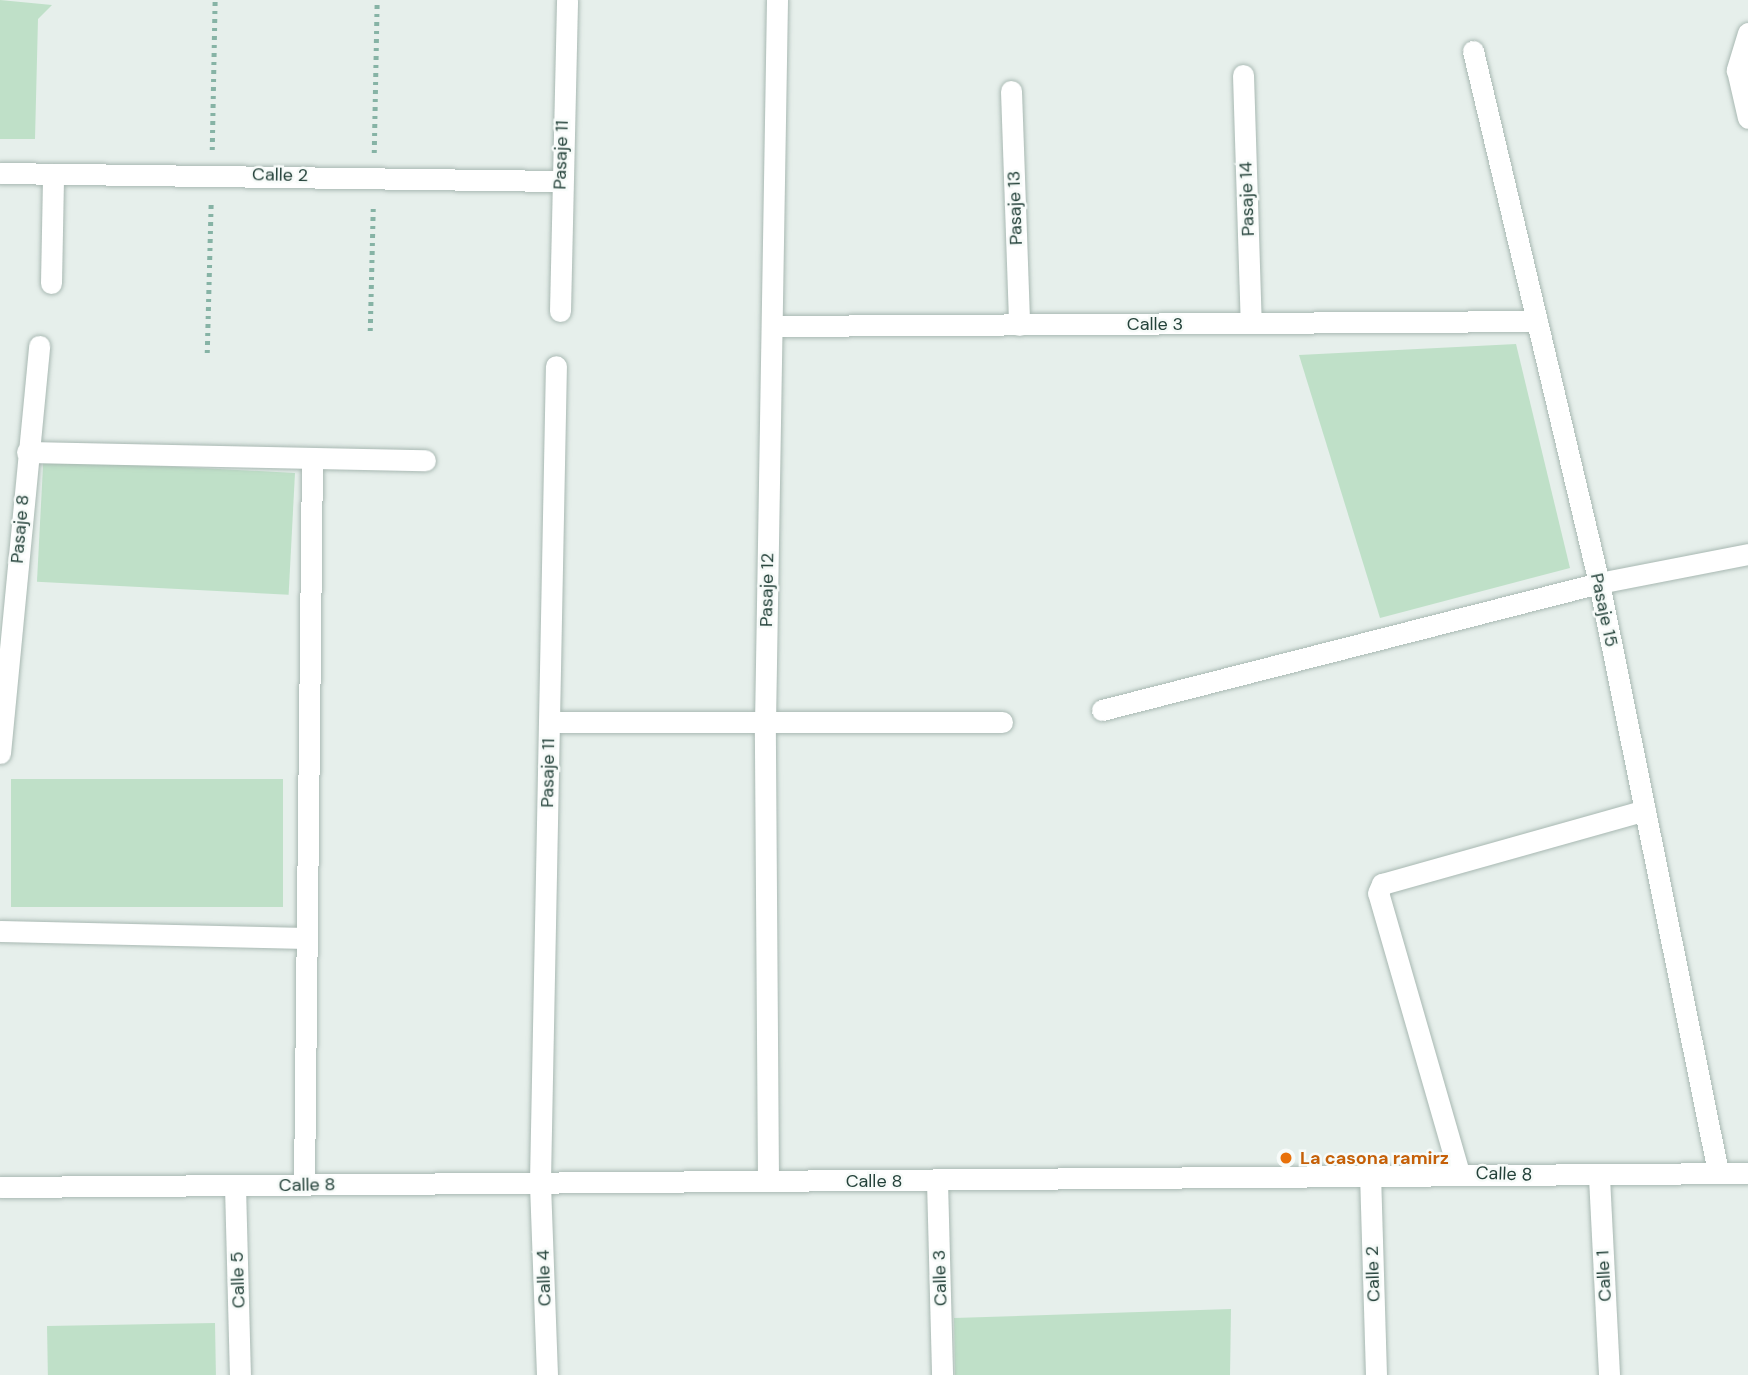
<!DOCTYPE html>
<style>
body{margin:0}
#map{position:relative;width:1748px;height:1375px;overflow:hidden;background:#e6efeb;font-family:"DM Sans",sans-serif}
div>[style]{position:absolute}
.green>*{inset:0;background:#bfe0c8;transform-origin:0 0}
.path>*{height:4.5px;margin-top:-2.25px;transform-origin:0;background:repeating-linear-gradient(90deg,#86b3a5 0 3.5px,transparent 0 8.5px)}
.roads{filter:drop-shadow(0 0 2px #a8b8b2) drop-shadow(0 0 2px #a8b8b2)}
.street>*{height:21px;margin:-10.5px;padding:0 10.5px;transform-origin:10.5px;border-radius:10.5px;background:#fff}
.dots>*{width:19px;height:19px;translate:-50% -50%;box-sizing:border-box;border:4px solid #f7fbf9;border-radius:50%}
span{translate:-50% -50%;white-space:nowrap;text-align:center;line-height:1.15;-webkit-text-stroke:5px #f7fbf9;paint-order:stroke}
.street-label{font-size:18px;color:#24423a}
.food-label{font-size:18px;color:#c56008;font-weight:700}
.left{translate:0 -50%;text-align:left}
</style>
<div id="map">
<div class="green">
<div style="clip-path:polygon(0 0,52px 5px,38px 19px,35px 139px,0 139px)"></div>
<div style="clip-path:polygon(1516px 344px,1570px 568px,1380px 618px,1299px 355px)"></div>
<div style="left:295px;top:473px;width:122px;height:252px;rotate:93deg"></div>
<div style="left:11px;top:779px;width:272px;height:128px"></div>
<div style="clip-path:polygon(1231px 1309px,1230px 1375px,955px 1375px,954px 1318px)"></div>
<div style="left:215px;top:1323px;width:52px;height:168px;rotate:89deg"></div>
</div>
<div class="path">
<div style="left:212px;top:150px;width:150px;rotate:-88.9deg"></div>
<div style="left:374px;top:153px;width:153px;rotate:-88.9deg"></div>
<div style="left:370px;top:331px;width:127px;rotate:-88.6deg"></div>
<div style="left:207px;top:353px;width:153px;rotate:-88.5deg"></div>
</div>
<div class="roads">
<div class="street">
<div style="left:1748px;top:33px;width:39px;rotate:107deg"></div>
<div style="left:1737px;top:70px;width:49px;rotate:77.1deg"></div>
<div style="left:1473px;top:51px;width:547px;rotate:76.68deg"></div>
<div style="left:1599px;top:583px;width:601px;rotate:78.58deg"></div>
<div style="left:1243px;top:75px;width:248px;rotate:88.2deg"></div>
<div style="left:1011px;top:91px;width:234px;rotate:88deg"></div>
<div style="left:0;top:173px;width:560px;rotate:0.82deg"></div>
<div style="left:51px;top:283px;width:109px;rotate:-88.9deg"></div>
<div style="left:560px;top:311px;width:311px;rotate:-88.7deg"></div>
<div style="left:772px;top:326px;width:765px;rotate:-0.37deg"></div>
<div style="left:27px;top:452px;width:398px;rotate:1.2deg"></div>
<div style="left:1102px;top:710px;width:513px;rotate:-14.33deg"></div>
<div style="left:1599px;top:583px;width:152px;rotate:-11deg"></div>
<div style="left:549px;top:722px;width:453px"></div>
<div style="left:0;top:753px;width:409px;rotate:-84.5deg"></div>
<div style="left:0;top:931px;width:307px;rotate:1.3deg"></div>
<div style="left:1370px;top:1173px;width:202px;rotate:88.3deg"></div>
<div style="left:1459px;top:1173px;width:291px;rotate:-106.1deg"></div>
<div style="left:1378px;top:893px;width:10px;rotate:-66deg"></div>
<div style="left:1382px;top:884px;width:273px;rotate:-15.7deg"></div>
<div style="left:1599px;top:1177px;width:198px;rotate:87.1deg"></div>
<div style="left:768px;top:1181px;width:457px;rotate:-90.4deg"></div>
<div style="left:765px;top:724px;width:724px;rotate:-89.05deg"></div>
<div style="left:937px;top:1181px;width:194px;rotate:88.5deg"></div>
<div style="left:304px;top:1185px;width:727px;rotate:-89.37deg"></div>
<div style="left:235px;top:1186px;width:189px;rotate:88.5deg"></div>
<div style="left:0;top:1187px;width:1748px;rotate:-0.46deg"></div>
<div style="left:547px;top:1375px;width:194px;rotate:-92.1deg"></div>
<div style="left:540px;top:1181px;width:815px;rotate:-88.88deg"></div>
</div>
</div>
<div class="dots">
<div style="left:1286px;top:1158px;background:#e8710a"></div>
</div>
<div class="street-label">
<span style="left:561px;top:155px;rotate:-88deg">Pasaje 11</span>
<span style="left:280px;top:175px;rotate:1deg">Calle 2</span>
<span style="left:1247px;top:199px;rotate:-92deg">Pasaje 14</span>
<span style="left:1015px;top:208px;rotate:-92deg">Pasaje 13</span>
<span style="left:1155px;top:324px">Calle 3</span>
<span style="left:20px;top:529px;rotate:-85deg">Pasaje 8</span>
<span style="left:767px;top:590px;rotate:-89deg">Pasaje 12</span>
<span style="left:1604px;top:610px;rotate:78deg">Pasaje 15</span>
<span style="left:548px;top:773px;rotate:-89deg">Pasaje 11</span>
<span style="left:1504px;top:1174px;rotate:2deg">Calle 8</span>
<span style="left:874px;top:1181px">Calle 8</span>
<span style="left:307px;top:1185px;rotate:-1deg">Calle 8</span>
<span style="left:1373px;top:1274px;rotate:-92deg">Calle 2</span>
<span style="left:1604px;top:1276px;rotate:-93deg">Calle 1</span>
<span style="left:544px;top:1278px;rotate:-92deg">Calle 4</span>
<span style="left:940px;top:1278px;rotate:-92deg">Calle 3</span>
<span style="left:238px;top:1280px;rotate:-92deg">Calle 5</span>
</div>
<div class="food-label">
<span class="left" style="left:1300px;top:1158px">La casona ramirz</span>
</div>
</div>
